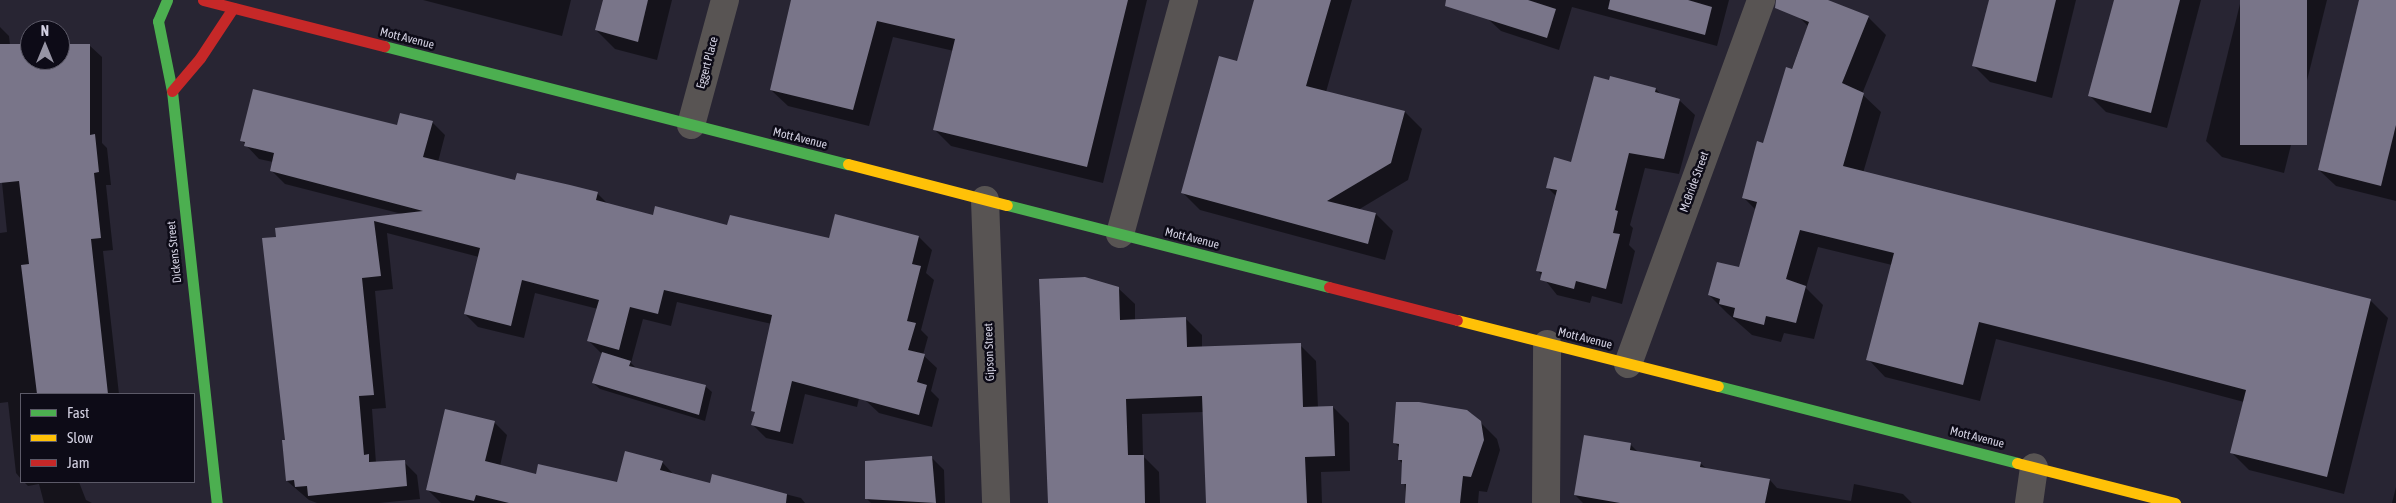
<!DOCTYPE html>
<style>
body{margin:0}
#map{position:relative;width:2396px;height:503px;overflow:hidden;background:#282533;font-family:"Asap Condensed",sans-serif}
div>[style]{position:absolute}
.shadow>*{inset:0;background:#0007}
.building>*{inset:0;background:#797589;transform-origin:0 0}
.street>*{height:28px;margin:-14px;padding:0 14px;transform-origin:14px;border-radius:14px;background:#585453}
.fast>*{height:11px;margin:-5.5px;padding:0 5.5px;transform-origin:5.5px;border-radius:5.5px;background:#4caf50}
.slow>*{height:11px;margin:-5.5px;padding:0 5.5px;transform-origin:5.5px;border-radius:5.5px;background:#ffc107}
.jam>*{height:11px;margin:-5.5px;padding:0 5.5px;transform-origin:5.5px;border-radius:5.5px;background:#c62828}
span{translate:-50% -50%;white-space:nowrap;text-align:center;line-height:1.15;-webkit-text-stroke:5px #0d0b17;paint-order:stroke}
.street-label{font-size:12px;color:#d3d1e2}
.legend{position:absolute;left:20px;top:393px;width:175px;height:90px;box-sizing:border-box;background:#0d0b17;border:1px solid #5c5a68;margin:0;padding:6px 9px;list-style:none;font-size:15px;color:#d3d1e2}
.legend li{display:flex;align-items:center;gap:10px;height:25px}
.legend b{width:25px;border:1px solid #5c5a68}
.north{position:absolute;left:20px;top:20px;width:50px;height:50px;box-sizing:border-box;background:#0d0b17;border:1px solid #5c5a68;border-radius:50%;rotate:0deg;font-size:14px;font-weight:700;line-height:20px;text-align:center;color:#d3d1e2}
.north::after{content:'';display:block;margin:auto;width:18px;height:22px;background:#9795a5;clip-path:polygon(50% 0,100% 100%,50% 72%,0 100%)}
</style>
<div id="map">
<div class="shadow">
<div style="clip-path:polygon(423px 0,571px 0,562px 36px)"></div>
<div style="clip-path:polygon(604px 0,672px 0,657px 60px,615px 49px,596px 30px)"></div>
<div style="clip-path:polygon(793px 0,1147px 0,1103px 183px,951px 146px,934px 129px,954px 51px,893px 37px,869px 126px,788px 106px,771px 90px)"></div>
<div style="clip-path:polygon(1255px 0,1352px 0,1326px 92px,1405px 112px,1422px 129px,1408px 180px,1358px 210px,1376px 214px,1393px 231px,1385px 260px,1200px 210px,1183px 193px,1238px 63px)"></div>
<div style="clip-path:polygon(1495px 0,1729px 0,1717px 46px,1572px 7px,1559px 50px,1501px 31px,1488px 19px)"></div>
<div style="clip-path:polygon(1807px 0,1825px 0,1868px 17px,1886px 35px,1862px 94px,1881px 112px,1863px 173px,2371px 301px,2388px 318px,2344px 494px,2249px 470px,2231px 452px,2244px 402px,2161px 380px,1996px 339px,1980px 401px,1885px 377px,1868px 359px,1892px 265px,1818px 247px,1806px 288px,1823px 305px,1814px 339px,1784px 333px,1781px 342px,1752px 335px,1727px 313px,1709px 295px,1740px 269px,1756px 210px,1743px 197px,1808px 26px,1800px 18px)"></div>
<div style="clip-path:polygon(1990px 0,2076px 0,2052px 98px,1990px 82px,1974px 66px)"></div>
<div style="clip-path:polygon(2115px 0,2201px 0,2167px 128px,2106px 112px,2090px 96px)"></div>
<div style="clip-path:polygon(2241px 0,2327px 0,2284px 173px,2222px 157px,2206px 141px)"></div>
<div style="clip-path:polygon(2360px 0,2396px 0,2396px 201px,2336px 186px,2319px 170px)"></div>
<div style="clip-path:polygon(0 27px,9px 36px,10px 45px,30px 45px,30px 60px,60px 60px,60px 45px,89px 45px,102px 57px,102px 143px,107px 148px,111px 185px,106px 185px,113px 250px,103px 251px,119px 394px,21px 394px,21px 479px,16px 473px,8px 402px,0 403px,0 233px,7px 232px,0 163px)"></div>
<div style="clip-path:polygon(1656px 89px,1661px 95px,1679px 100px,1695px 115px,1679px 174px,1645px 168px,1630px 225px,1633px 228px,1629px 245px,1635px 251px,1622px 304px,1592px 296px,1590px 303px,1557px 295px,1538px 271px,1556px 196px,1547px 187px)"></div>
<div style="clip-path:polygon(432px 122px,445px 135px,438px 162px,516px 182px,597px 193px,609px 205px,654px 217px,829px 239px,836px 215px,919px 237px,932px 250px,926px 273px,934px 280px,921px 330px,928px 337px,923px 355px,937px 368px,931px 391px,939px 399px,932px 427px,879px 413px,865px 400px,864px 377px,857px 407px,805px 394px,793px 444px,766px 438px,753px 425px,756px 413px,753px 410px,772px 324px,677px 302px,671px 326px,643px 319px,631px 363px,637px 369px,705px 386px,712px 392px,705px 421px,600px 389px,593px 383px,602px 354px,589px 341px,598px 309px,535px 293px,524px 338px,478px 327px,465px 314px,479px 257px,387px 233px,393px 289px,375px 291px,386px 408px,372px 409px,376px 463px,404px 462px,417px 475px,420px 499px,379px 503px,317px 503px,309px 500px,287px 481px,277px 238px,402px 214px,285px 184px,271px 170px,273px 162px,259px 159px,241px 140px)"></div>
<div style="clip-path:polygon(1118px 288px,1135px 304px,1135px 321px,1186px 319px,1202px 335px,1202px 348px,1300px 345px,1316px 361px,1318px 408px,1333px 407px,1349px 423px,1350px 471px,1321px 472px,1322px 503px,1207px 503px,1204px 412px,1142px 414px,1143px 456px,1159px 472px,1160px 503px,1049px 503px)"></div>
<div style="clip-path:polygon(1419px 403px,1471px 413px,1497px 439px,1500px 450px,1487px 492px,1479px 491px,1478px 503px,1406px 503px,1403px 464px,1399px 460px,1400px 448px,1395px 443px)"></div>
<div style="clip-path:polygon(494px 422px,507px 435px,500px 466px,537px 475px,618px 483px,662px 462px,675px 476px,710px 485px,713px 476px,801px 498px,805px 503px,441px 503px,427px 489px)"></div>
<div style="clip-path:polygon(1630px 444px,1639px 453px,1700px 463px,1707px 469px,1770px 480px,1777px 488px,1851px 501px,1854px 484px,1903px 494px,1912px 503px,1583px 503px,1575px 495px)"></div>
<div style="clip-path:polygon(932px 458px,944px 470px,945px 503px,871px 503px,867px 499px)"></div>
<div style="clip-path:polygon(24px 482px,79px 482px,86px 500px,92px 503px,44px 503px,39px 484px,28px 486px)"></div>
<div style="clip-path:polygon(2396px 487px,2396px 503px,2392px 503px)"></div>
</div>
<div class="building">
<div style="clip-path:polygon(603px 0,648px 0,638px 42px,595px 30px)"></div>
<div style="clip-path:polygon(791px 0,1128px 0,1087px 167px,933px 130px,955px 39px,877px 21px,853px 110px,770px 90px)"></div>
<div style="clip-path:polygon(1254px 0,1331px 0,1306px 86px,1405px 111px,1391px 163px,1327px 201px,1376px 213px,1368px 244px,1181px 193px,1219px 56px,1237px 61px)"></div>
<div style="clip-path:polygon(1446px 0,1528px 0,1556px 9px,1547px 38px,1445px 6px)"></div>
<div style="clip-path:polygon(1610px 0,1688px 0,1712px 7px,1705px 35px,1608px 9px)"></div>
<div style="clip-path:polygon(1776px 0,1828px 0,1869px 16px,1842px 83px,1864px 93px,1843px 166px,2371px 299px,2327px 477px,2230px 453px,2246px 390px,2143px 363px,1979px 322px,1963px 385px,1866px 360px,1894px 253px,1800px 230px,1786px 279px,1806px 286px,1796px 323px,1766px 316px,1764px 325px,1733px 317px,1735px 308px,1719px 304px,1720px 299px,1708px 295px,1717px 262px,1739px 267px,1757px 202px,1742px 198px,1757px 141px,1763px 143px,1786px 67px,1792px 69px,1809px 22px,1775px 8px)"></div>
<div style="clip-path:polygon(1989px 0,2056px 0,2036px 82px,1972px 66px)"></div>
<div style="clip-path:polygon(2114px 0,2180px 0,2151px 113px,2088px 96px)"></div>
<div style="left:2240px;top:0;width:67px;height:145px"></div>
<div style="clip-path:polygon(2359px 0,2396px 0,2396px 125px,2381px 186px,2318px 170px)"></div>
<div style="clip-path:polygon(0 44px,30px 44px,30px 60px,60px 60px,60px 44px,90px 44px,90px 135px,95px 134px,99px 172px,94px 173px,101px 238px,91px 239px,108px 394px,37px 394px,21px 265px,29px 264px,19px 181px,0 183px)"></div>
<div style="clip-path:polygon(1594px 76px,1609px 80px,1610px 76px,1656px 88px,1655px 92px,1680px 99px,1664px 159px,1629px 153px,1615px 210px,1618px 211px,1613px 233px,1620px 234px,1606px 289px,1576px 281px,1574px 289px,1540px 280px,1542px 272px,1536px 271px,1557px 190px,1546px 188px,1554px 157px,1571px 162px)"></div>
<div style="clip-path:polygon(253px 89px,397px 125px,400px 113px,433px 121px,423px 157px,515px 180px,517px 173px,570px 185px,598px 192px,596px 200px,653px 215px,655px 206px,727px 225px,730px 215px,829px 238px,835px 214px,919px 236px,912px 264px,921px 266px,907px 321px,916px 323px,908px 350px,925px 354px,917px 382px,927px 385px,919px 415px,792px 381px,780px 432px,751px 425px,755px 412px,751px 411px,772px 315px,664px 290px,658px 314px,630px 307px,619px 350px,587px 341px,599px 300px,522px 280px,511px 326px,464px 314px,480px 248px,374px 221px,381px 276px,362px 278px,374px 395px,359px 396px,364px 455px,369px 454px,369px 462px,405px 460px,407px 486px,308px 496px,307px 486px,295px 487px,294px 480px,286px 481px,282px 440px,285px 440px,262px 238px,276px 237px,275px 228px,423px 211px,270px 171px,274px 153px,244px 146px,245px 142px,240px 141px)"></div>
<div style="clip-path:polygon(1085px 277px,1119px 287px,1120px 320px,1186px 317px,1187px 347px,1301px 343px,1303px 407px,1333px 406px,1335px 456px,1305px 457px,1307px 503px,1206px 503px,1202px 396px,1126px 399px,1128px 455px,1144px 455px,1145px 503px,1048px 503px,1039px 279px)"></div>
<div style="clip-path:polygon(602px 352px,631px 361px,629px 366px,706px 385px,699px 415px,592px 383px)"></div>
<div style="clip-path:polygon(1396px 402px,1419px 402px,1467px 410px,1481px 421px,1484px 440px,1471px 477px,1463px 476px,1460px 503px,1405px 503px,1406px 484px,1401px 484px,1402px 460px,1398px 460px,1399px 444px,1393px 443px)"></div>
<div style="clip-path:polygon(445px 409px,495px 421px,485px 461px,536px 474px,538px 464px,617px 482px,625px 451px,663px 461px,660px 470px,710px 483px,712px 474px,787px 494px,786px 503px,509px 503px,476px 495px,474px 501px,426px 490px)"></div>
<div style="clip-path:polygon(1584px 435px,1631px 443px,1630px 450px,1701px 462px,1700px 467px,1770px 479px,1765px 503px,1620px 503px,1574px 495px)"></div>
<div style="clip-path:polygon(932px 456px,936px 503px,865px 499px,865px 461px)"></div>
</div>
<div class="street">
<div style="left:691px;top:125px;width:130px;rotate:-74.8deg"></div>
<div style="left:985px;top:200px;width:303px;rotate:87.9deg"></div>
<div style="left:1120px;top:234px;width:243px;rotate:-74.7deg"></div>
<div style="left:1628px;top:364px;width:388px;rotate:-69.9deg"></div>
<div style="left:1546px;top:503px;width:159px;rotate:-89.6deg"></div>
<div style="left:2029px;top:503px;width:36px;rotate:-82deg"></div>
</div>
<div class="fast">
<div style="left:167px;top:0;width:23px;rotate:113deg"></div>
<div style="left:158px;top:21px;width:71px;rotate:78.7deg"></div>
<div style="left:172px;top:91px;width:414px;rotate:83.8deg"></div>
<div style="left:384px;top:46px;width:479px;rotate:14.3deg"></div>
<div style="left:1007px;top:205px;width:332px;rotate:14.3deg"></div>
<div style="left:1718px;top:386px;width:309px;rotate:14.4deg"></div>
</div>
<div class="slow">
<div style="left:848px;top:164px;width:164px;rotate:14.5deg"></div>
<div style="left:1457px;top:320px;width:269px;rotate:14.2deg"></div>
<div style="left:2017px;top:463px;width:163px;rotate:14.2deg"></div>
</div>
<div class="jam">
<div style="left:203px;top:0;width:187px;rotate:14.3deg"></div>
<div style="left:172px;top:91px;width:43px;rotate:-49.7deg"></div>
<div style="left:200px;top:58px;width:60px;rotate:-56.6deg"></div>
<div style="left:1329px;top:287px;width:132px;rotate:14.5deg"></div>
</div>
<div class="street-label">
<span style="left:407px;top:39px;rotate:14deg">Mott Avenue</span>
<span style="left:708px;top:63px;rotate:-75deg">Eggert Place</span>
<span style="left:800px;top:139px;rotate:14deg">Mott Avenue</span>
<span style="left:1695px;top:182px;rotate:-70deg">McBride Street</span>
<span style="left:1192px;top:239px;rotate:14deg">Mott Avenue</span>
<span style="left:175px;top:252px;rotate:-96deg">Dickens Street</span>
<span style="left:1585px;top:339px;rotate:14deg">Mott Avenue</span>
<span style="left:990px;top:352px;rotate:-92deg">Gipson Street</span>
<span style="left:1977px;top:438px;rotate:14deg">Mott Avenue</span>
</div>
<ul class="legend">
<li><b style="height:6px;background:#4caf50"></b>Fast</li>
<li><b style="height:6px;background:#ffc107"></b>Slow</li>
<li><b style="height:6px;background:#c62828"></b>Jam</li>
</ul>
<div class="north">N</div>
</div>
